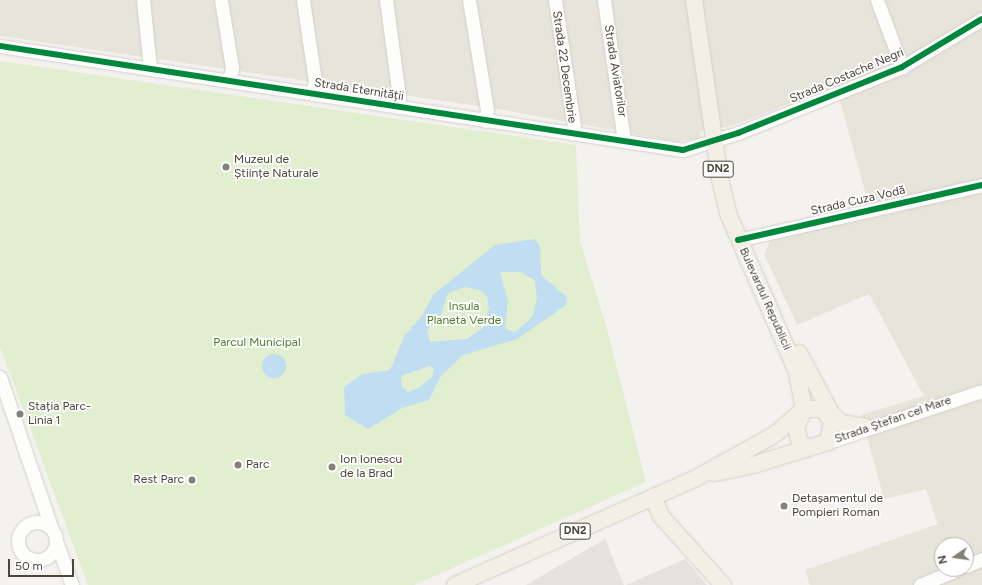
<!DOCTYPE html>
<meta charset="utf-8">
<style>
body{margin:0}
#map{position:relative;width:982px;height:585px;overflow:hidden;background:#f4f2ee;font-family:Figtree,sans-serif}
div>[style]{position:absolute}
.residential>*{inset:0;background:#e7e4dc}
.industrial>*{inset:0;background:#e6e2de}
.green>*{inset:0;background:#e1eecf}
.water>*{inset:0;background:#c0ddf1}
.round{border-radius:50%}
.roads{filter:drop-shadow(0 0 1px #d2d0cb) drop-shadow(0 0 1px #d2d0cb)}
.minor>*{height:13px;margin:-6.5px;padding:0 6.5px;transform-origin:6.5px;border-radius:6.5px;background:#fdfdfc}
.minor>.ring{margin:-6.5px;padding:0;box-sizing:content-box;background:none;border:13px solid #fdfdfc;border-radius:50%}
.major>*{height:16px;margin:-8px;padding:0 8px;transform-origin:8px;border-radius:8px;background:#f2efe6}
.cycleway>*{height:6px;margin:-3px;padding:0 3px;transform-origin:3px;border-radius:3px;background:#00873e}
.dots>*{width:11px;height:11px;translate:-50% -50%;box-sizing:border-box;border:2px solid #fff;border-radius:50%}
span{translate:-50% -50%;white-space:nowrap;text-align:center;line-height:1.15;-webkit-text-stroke:3.5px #fff;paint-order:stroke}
.shield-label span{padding:1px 3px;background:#fff;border:1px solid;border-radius:3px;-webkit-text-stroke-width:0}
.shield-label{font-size:11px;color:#4b4439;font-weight:700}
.street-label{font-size:12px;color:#4b4439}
.poi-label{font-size:12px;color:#4b4439}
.left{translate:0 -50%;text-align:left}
.right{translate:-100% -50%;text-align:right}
.park-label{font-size:12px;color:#4a7f2a}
.north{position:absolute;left:934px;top:537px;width:40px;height:40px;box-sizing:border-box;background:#fff;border:1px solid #b7b4b0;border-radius:50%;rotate:257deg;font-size:11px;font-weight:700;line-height:16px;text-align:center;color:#4b4439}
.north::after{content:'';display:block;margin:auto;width:14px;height:18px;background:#868178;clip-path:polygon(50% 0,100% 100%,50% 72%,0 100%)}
.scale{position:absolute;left:8px;top:559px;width:66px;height:18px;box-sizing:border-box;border:2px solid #4b4439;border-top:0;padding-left:5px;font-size:12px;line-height:14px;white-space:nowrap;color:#4b4439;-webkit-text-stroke:3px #fff;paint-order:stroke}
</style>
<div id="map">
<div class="residential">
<div style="clip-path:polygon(evenodd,0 0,982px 0,982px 585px,810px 585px,805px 570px,938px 524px,926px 489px,884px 499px,861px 415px,924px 396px,869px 294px,797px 325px,764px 254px,771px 240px,872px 217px,836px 86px,731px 126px,700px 131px,701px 138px,678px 142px,492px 108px,0 36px,0 0,942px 545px,966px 545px,966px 569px,942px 569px,942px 545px)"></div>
</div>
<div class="industrial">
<div style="clip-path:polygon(605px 539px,624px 585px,526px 585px)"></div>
<div style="clip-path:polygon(685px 559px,707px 585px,626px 585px)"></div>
</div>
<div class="green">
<div style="clip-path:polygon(0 61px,576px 145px,580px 241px,607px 329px,646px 482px,414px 585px,88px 585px,0 347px)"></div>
</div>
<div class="water">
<div style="clip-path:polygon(evenodd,535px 239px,540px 246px,541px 275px,567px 297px,566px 305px,517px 339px,463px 355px,441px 376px,429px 400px,402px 408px,368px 429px,345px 415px,344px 387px,363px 374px,390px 370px,405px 335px,422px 316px,434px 294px,495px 245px,535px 239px,500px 272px,520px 272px,535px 280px,537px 299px,532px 317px,516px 332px,505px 329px,508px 301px,500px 272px,535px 239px,465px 287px,481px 290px,487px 297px,489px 308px,483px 328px,467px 339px,430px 342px,427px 330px,441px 315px,448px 293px,465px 287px,535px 239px,430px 366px,434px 369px,432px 377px,419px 388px,408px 392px,402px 387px,401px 376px,430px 366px)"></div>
<div class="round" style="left:262px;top:354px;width:24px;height:24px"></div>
</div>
<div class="roads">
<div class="minor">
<div style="left:143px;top:0;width:68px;rotate:84.1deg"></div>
<div style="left:221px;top:0;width:69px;rotate:80.8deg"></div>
<div style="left:232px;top:68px;width:13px;rotate:103deg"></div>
<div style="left:303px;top:0;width:82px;rotate:81.6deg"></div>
<div style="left:315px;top:81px;width:13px;rotate:103deg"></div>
<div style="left:386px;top:0;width:97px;rotate:82.3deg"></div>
<div style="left:399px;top:96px;width:11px;rotate:100deg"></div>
<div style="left:469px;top:0;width:111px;rotate:80.7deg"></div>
<div style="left:487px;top:110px;width:11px;rotate:100deg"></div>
<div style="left:555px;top:0;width:126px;rotate:81.4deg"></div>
<div style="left:574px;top:125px;width:9px;rotate:103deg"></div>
<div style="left:604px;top:0;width:142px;rotate:81.9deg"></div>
<div style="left:877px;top:0;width:72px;rotate:69.5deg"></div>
<div style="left:0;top:46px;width:691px;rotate:8.66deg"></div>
<div style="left:683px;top:150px;width:58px;rotate:-17.2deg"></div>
<div style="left:738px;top:133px;width:177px;rotate:-21.9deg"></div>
<div style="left:902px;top:67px;width:93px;rotate:-31deg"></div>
<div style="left:738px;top:240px;width:250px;rotate:-12.7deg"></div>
<div style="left:0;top:377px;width:158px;rotate:71.2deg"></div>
<div style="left:828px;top:442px;width:162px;rotate:-18.3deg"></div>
<div class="ring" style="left:18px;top:522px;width:25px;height:25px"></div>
<div style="left:56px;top:541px;width:47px;rotate:70deg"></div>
<div style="left:966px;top:566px;width:17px;rotate:-24deg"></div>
<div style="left:920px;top:585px;width:42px;rotate:-22.3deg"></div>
</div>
<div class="major">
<div style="left:799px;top:353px;width:68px;rotate:61.9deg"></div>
<div style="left:831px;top:413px;width:14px;rotate:45deg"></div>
<div style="left:841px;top:423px;width:25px;rotate:9deg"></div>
<div style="left:715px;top:473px;width:39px;rotate:-12deg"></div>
<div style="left:753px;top:465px;width:78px;rotate:-17deg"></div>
<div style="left:828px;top:442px;width:20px;rotate:-79deg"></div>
<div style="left:832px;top:422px;width:16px;rotate:-125deg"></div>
<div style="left:823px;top:409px;width:19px;rotate:180deg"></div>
<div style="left:804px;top:409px;width:21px;rotate:113deg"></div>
<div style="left:796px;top:428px;width:16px;rotate:75deg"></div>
<div style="left:800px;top:443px;width:11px;rotate:27deg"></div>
<div style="left:653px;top:497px;width:21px;rotate:67deg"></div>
<div style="left:661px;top:516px;width:93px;rotate:48.1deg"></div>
<div style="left:455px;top:585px;width:264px;rotate:-23.9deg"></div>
<div style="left:696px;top:478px;width:89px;rotate:-28.9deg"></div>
<div style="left:774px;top:435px;width:40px;rotate:-41deg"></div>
<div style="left:804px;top:409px;width:38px;rotate:-101deg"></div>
<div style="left:797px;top:372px;width:173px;rotate:-113.5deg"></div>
<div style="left:728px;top:213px;width:35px;rotate:-103deg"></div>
<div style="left:720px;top:179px;width:181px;rotate:-98.3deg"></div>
</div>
</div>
<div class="cycleway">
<div style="left:0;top:46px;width:691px;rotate:8.66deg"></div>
<div style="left:683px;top:150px;width:58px;rotate:-17.2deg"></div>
<div style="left:738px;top:133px;width:177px;rotate:-21.9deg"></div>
<div style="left:902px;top:67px;width:93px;rotate:-31deg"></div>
<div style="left:738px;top:240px;width:250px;rotate:-12.7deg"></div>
</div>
<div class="dots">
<div style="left:226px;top:167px;background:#868178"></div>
<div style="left:20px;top:414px;background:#868178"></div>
<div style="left:238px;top:465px;background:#868178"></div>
<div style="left:332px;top:467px;background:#868178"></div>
<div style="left:192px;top:480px;background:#868178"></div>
<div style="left:784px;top:506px;background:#868178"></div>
</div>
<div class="shield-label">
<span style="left:718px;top:169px">DN2</span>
<span style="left:575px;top:531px">DN2</span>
</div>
<div class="street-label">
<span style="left:564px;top:67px;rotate:82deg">Strada 22 Decembrie</span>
<span style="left:615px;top:71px;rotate:81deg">Strada Aviatorilor</span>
<span style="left:847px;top:76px;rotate:-23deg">Strada Costache Negri</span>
<span style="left:359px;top:90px;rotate:9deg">Strada Eternității</span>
<span style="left:858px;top:201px;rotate:-13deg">Strada Cuza Vodă</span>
<span style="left:765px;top:299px;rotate:66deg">Bulevardul Republicii</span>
<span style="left:893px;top:420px;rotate:-19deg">Strada Ștefan cel Mare</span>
</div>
<div class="poi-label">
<span class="left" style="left:234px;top:167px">Muzeul de<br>Științe Naturale</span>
<span class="left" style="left:28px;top:414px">Stația Parc-<br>Linia 1</span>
<span class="left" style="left:340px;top:467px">Ion Ionescu<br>de la Brad</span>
<span class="left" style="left:246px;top:465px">Parc</span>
<span class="right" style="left:184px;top:480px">Rest Parc</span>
<span class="left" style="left:792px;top:506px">Detașamentul de<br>Pompieri Roman</span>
</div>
<div class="park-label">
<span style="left:464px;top:314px">Insula<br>Planeta Verde</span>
<span style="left:257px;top:343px">Parcul Municipal</span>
</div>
<div class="north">N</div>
<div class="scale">50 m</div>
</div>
